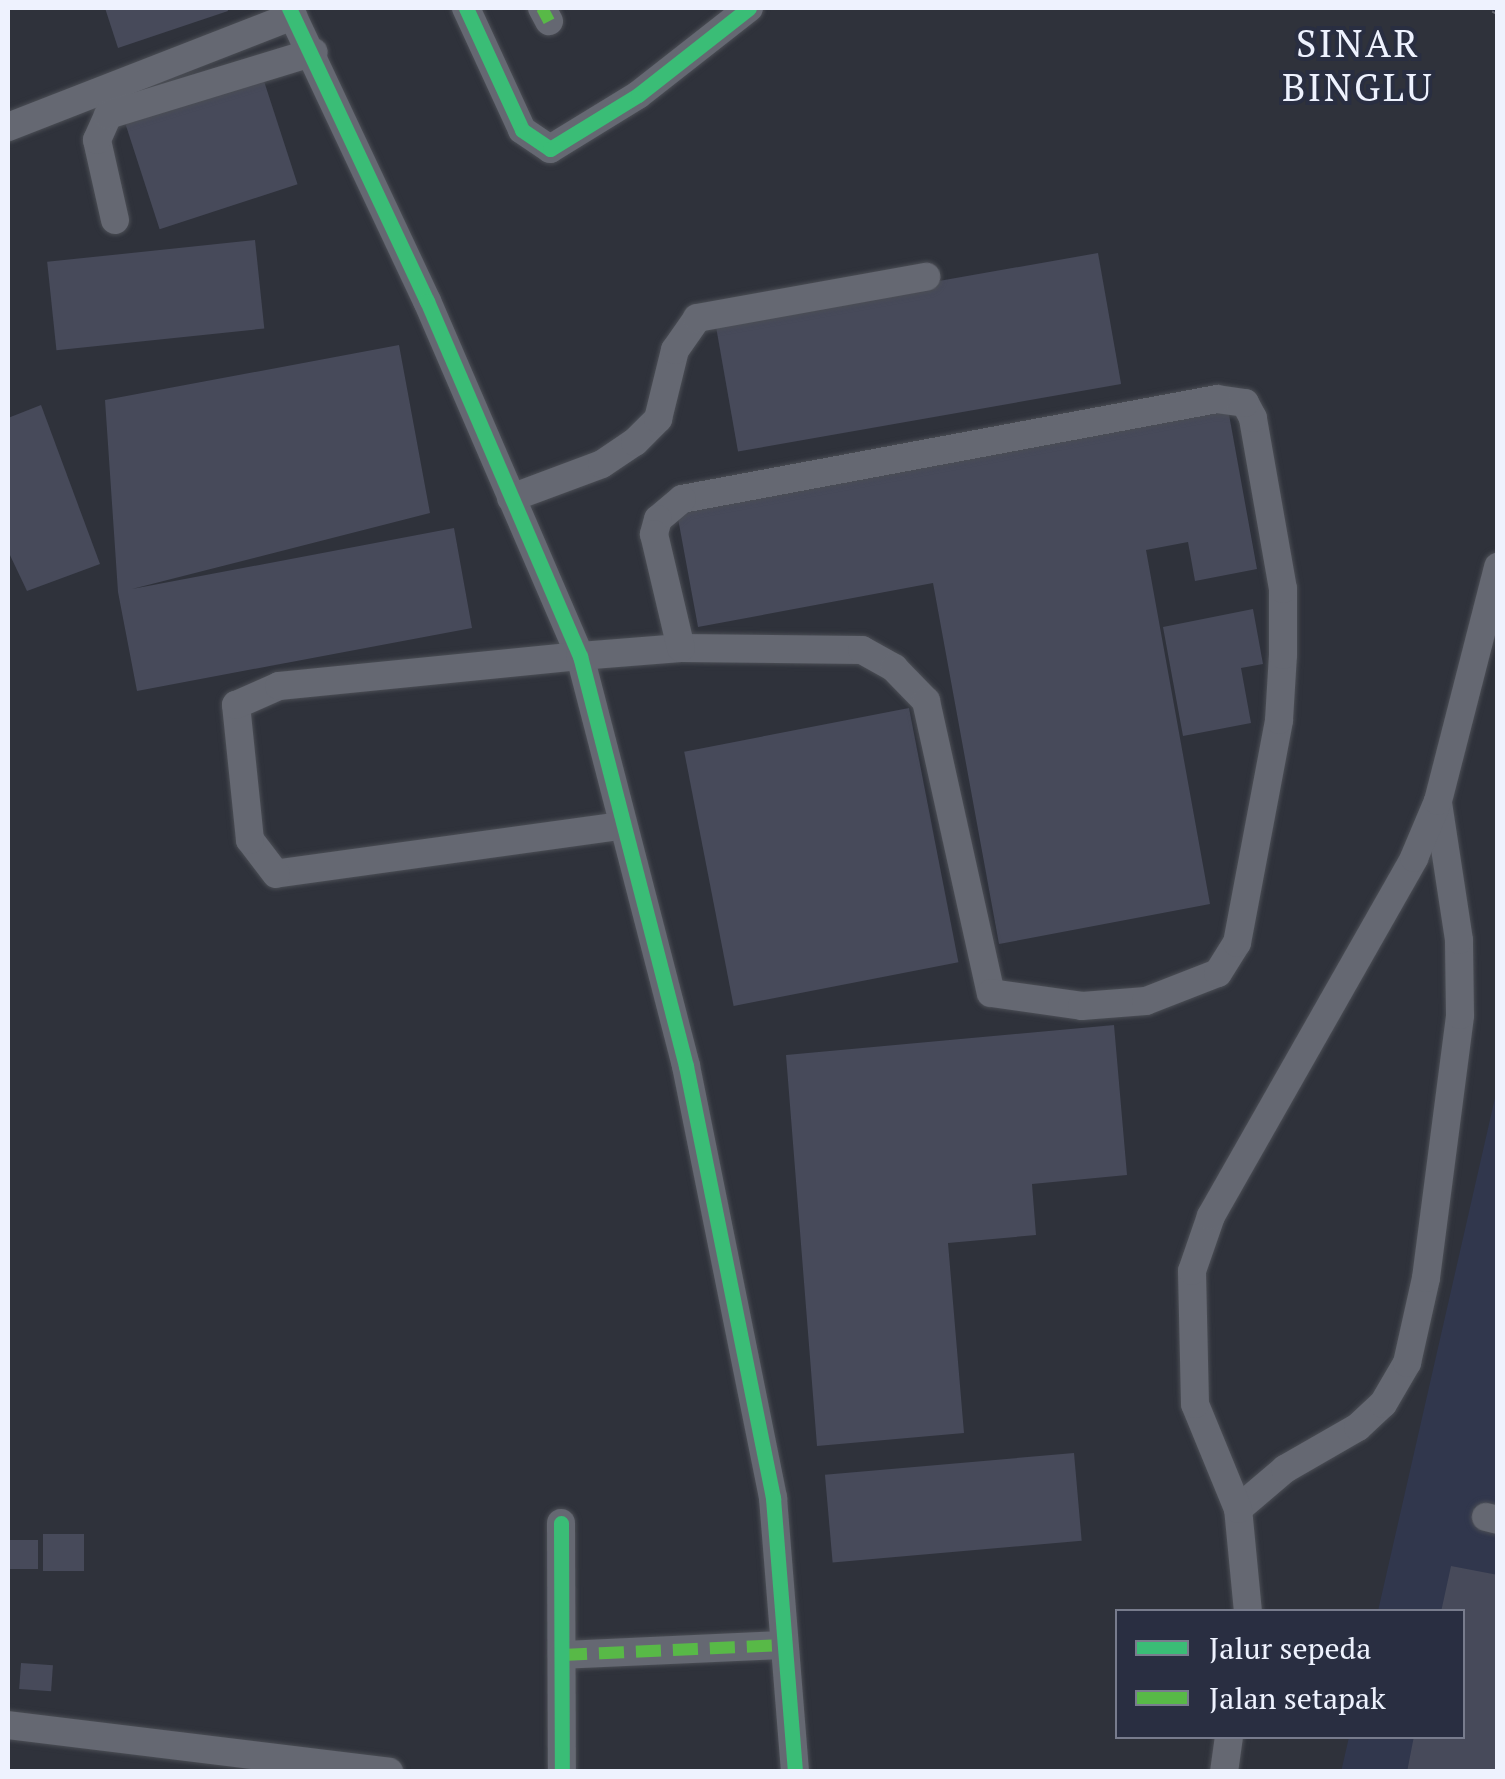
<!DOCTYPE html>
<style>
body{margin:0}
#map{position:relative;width:1505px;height:1779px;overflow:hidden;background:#2f323b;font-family:"PT Serif",serif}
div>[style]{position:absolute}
.built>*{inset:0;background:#31374d}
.building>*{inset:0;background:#474a5a;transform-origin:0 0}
.roads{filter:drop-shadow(0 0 2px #4b4e55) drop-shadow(0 0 2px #4b4e55)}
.minor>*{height:28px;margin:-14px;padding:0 14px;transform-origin:14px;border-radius:14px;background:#656872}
.rail>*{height:10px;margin-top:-5px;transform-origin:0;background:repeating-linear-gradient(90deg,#292e41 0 19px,#656871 0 38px);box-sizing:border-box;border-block:2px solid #656871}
.quiet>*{height:12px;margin-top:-6px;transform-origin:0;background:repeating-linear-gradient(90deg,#58b947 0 25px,transparent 0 37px)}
.cycleway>*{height:15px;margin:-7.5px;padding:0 7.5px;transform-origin:7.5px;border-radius:7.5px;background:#3abd76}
span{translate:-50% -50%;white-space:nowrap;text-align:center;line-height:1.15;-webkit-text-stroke:8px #292e41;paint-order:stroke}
.quarter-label{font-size:38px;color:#eef2fe;letter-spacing:2.5px}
.frame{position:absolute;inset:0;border:10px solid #eef2fe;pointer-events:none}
.legend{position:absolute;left:1115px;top:1609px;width:350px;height:130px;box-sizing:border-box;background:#292e41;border:2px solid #787c8d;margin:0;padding:12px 18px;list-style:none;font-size:30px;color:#eef2fe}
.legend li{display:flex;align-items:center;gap:20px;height:50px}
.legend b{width:50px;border:2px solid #787c8d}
</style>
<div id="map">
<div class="built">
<div style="clip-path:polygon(1497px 1089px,1497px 1771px,1341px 1772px,1349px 1737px,1462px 1736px,1462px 1612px,1378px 1611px)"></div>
</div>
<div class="building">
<div style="clip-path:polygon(105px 8px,227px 8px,228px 11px,118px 48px)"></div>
<div style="left:262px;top:75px;width:115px;height:145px;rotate:72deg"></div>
<div style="left:255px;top:240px;width:89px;height:209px;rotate:84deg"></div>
<div style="left:1098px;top:253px;width:133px;height:389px;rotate:80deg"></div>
<div style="clip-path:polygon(399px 345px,430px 513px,132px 589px,454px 528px,472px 628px,137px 691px,118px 592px,105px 400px)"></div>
<div style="clip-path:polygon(41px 405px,100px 564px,27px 591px,8px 551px,8px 418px)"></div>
<div style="clip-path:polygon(1228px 409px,1257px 569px,1195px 581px,1188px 542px,1146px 550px,1210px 904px,999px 944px,933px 583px,698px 627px,677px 513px)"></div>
<div style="clip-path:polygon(1253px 609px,1263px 664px,1241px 668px,1251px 723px,1183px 736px,1163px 627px)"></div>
<div style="left:909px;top:708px;width:259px;height:229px;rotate:79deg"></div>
<div style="clip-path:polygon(1114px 1025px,1127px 1175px,1032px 1184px,1036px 1235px,948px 1243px,964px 1433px,817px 1446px,786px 1055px)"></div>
<div style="left:1074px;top:1453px;width:88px;height:250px;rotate:85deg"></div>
<div style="left:43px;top:1534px;width:41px;height:37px"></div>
<div style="left:8px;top:1540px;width:30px;height:29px"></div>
<div style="clip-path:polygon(1451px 1566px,1498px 1575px,1498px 1772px,1407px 1772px,1414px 1736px,1462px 1736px,1462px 1612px,1441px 1612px)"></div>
<div style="left:21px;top:1663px;width:32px;height:26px;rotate:4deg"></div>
</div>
<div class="roads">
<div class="minor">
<div style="left:289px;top:8px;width:324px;rotate:64.8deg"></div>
<div style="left:427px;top:301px;width:387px;rotate:66.7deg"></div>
<div style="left:580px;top:656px;width:423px;rotate:75.5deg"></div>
<div style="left:686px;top:1066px;width:441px;rotate:78.6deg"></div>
<div style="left:773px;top:1498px;width:275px;rotate:85.4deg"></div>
<div style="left:466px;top:8px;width:134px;rotate:65.3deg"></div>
<div style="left:522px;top:130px;width:34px;rotate:34deg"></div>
<div style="left:550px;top:149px;width:103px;rotate:-31.5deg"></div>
<div style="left:638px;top:95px;width:141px;rotate:-38.1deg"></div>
<div style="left:542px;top:8px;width:15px;rotate:62deg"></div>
<div style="left:8px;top:127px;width:306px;rotate:-21.3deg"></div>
<div style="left:115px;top:220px;width:82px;rotate:-102.7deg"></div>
<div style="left:97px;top:140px;width:27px;rotate:-66deg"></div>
<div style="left:108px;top:115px;width:215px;rotate:-17deg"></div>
<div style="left:511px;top:498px;width:97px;rotate:-20.5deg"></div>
<div style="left:602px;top:464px;width:40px;rotate:-34deg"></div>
<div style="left:635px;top:442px;width:33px;rotate:-45deg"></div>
<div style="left:658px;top:419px;width:71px;rotate:-76.2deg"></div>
<div style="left:675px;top:350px;width:39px;rotate:-55deg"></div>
<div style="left:697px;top:318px;width:233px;rotate:-10.2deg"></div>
<div style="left:620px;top:826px;width:347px;rotate:172.1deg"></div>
<div style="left:276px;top:874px;width:43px;rotate:-127.4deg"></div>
<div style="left:250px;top:840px;width:136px;rotate:-95.9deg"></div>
<div style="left:236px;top:705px;width:47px;rotate:-23.8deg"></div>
<div style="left:279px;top:686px;width:302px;rotate:-5.7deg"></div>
<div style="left:580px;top:656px;width:101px;rotate:-4.5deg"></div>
<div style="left:681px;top:648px;width:181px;rotate:0.6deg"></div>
<div style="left:862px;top:650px;width:37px;rotate:29deg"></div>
<div style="left:894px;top:668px;width:46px;rotate:45.9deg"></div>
<div style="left:926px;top:701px;width:299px;rotate:77.5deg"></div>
<div style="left:991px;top:993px;width:92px;rotate:8.1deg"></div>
<div style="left:1082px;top:1006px;width:64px;rotate:-4.5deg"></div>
<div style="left:1146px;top:1001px;width:77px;rotate:-21.3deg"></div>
<div style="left:1218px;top:973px;width:36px;rotate:-58deg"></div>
<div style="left:1237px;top:943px;width:227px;rotate:-79.3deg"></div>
<div style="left:1279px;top:720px;width:65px;rotate:-86.5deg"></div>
<div style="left:1283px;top:655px;width:66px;rotate:-90deg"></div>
<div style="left:1283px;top:589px;width:174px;rotate:-100deg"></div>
<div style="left:1253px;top:418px;width:17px;rotate:-118deg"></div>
<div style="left:1245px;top:403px;width:28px;rotate:-172deg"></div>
<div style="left:1217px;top:399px;width:544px;rotate:169.41deg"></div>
<div style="left:682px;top:499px;width:31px;rotate:140deg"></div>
<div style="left:658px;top:519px;width:16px;rotate:105deg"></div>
<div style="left:654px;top:534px;width:117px;rotate:76.7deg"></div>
<div style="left:1238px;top:1509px;width:62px;rotate:-40.4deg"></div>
<div style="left:1285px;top:1469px;width:84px;rotate:-29.9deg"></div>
<div style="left:1358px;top:1427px;width:34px;rotate:-43deg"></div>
<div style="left:1383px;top:1404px;width:48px;rotate:-59.7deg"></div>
<div style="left:1407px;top:1363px;width:87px;rotate:-77.4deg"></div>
<div style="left:1426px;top:1278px;width:265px;rotate:-82.6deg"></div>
<div style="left:1460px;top:1015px;width:75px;rotate:-90.8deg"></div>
<div style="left:1459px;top:940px;width:140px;rotate:-98.7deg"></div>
<div style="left:1486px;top:1517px;width:12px;rotate:14deg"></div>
<div style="left:561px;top:1523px;width:249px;rotate:89.8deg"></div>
<div style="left:1248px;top:1612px;width:103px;rotate:-95.5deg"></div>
<div style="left:1238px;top:1509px;width:113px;rotate:-112.3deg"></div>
<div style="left:1195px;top:1404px;width:133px;rotate:-91.3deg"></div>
<div style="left:1192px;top:1271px;width:58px;rotate:-70.9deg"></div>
<div style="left:1211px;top:1216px;width:412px;rotate:-60.4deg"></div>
<div style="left:1414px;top:858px;width:62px;rotate:-67.2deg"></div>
<div style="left:1438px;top:801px;width:242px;rotate:-75.6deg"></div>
<div style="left:562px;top:1655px;width:222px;rotate:-2.6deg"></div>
<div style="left:8px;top:1725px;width:384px;rotate:7deg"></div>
<div style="left:1224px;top:1772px;width:36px;rotate:-82deg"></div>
</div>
</div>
<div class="rail">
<div style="left:1494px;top:8px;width:4px;rotate:27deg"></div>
</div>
<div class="quiet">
<div style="left:542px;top:8px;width:15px;rotate:62deg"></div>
<div style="left:562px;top:1655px;width:222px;rotate:-2.6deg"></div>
</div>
<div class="cycleway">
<div style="left:289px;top:8px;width:324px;rotate:64.8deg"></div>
<div style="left:427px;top:301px;width:387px;rotate:66.7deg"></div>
<div style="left:580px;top:656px;width:423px;rotate:75.5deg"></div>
<div style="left:686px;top:1066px;width:441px;rotate:78.6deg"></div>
<div style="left:773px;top:1498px;width:275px;rotate:85.4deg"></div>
<div style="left:466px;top:8px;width:134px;rotate:65.3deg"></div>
<div style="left:522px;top:130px;width:34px;rotate:34deg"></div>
<div style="left:550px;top:149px;width:103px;rotate:-31.5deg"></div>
<div style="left:638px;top:95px;width:141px;rotate:-38.1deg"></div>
<div style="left:561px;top:1523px;width:249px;rotate:89.8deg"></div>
</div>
<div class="quarter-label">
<span style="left:1358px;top:66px">SINAR<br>BINGLU</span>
</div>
<div class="frame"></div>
<ul class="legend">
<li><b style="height:12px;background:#3abd76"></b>Jalur sepeda</li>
<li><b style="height:12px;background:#58b947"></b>Jalan setapak</li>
</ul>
</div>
